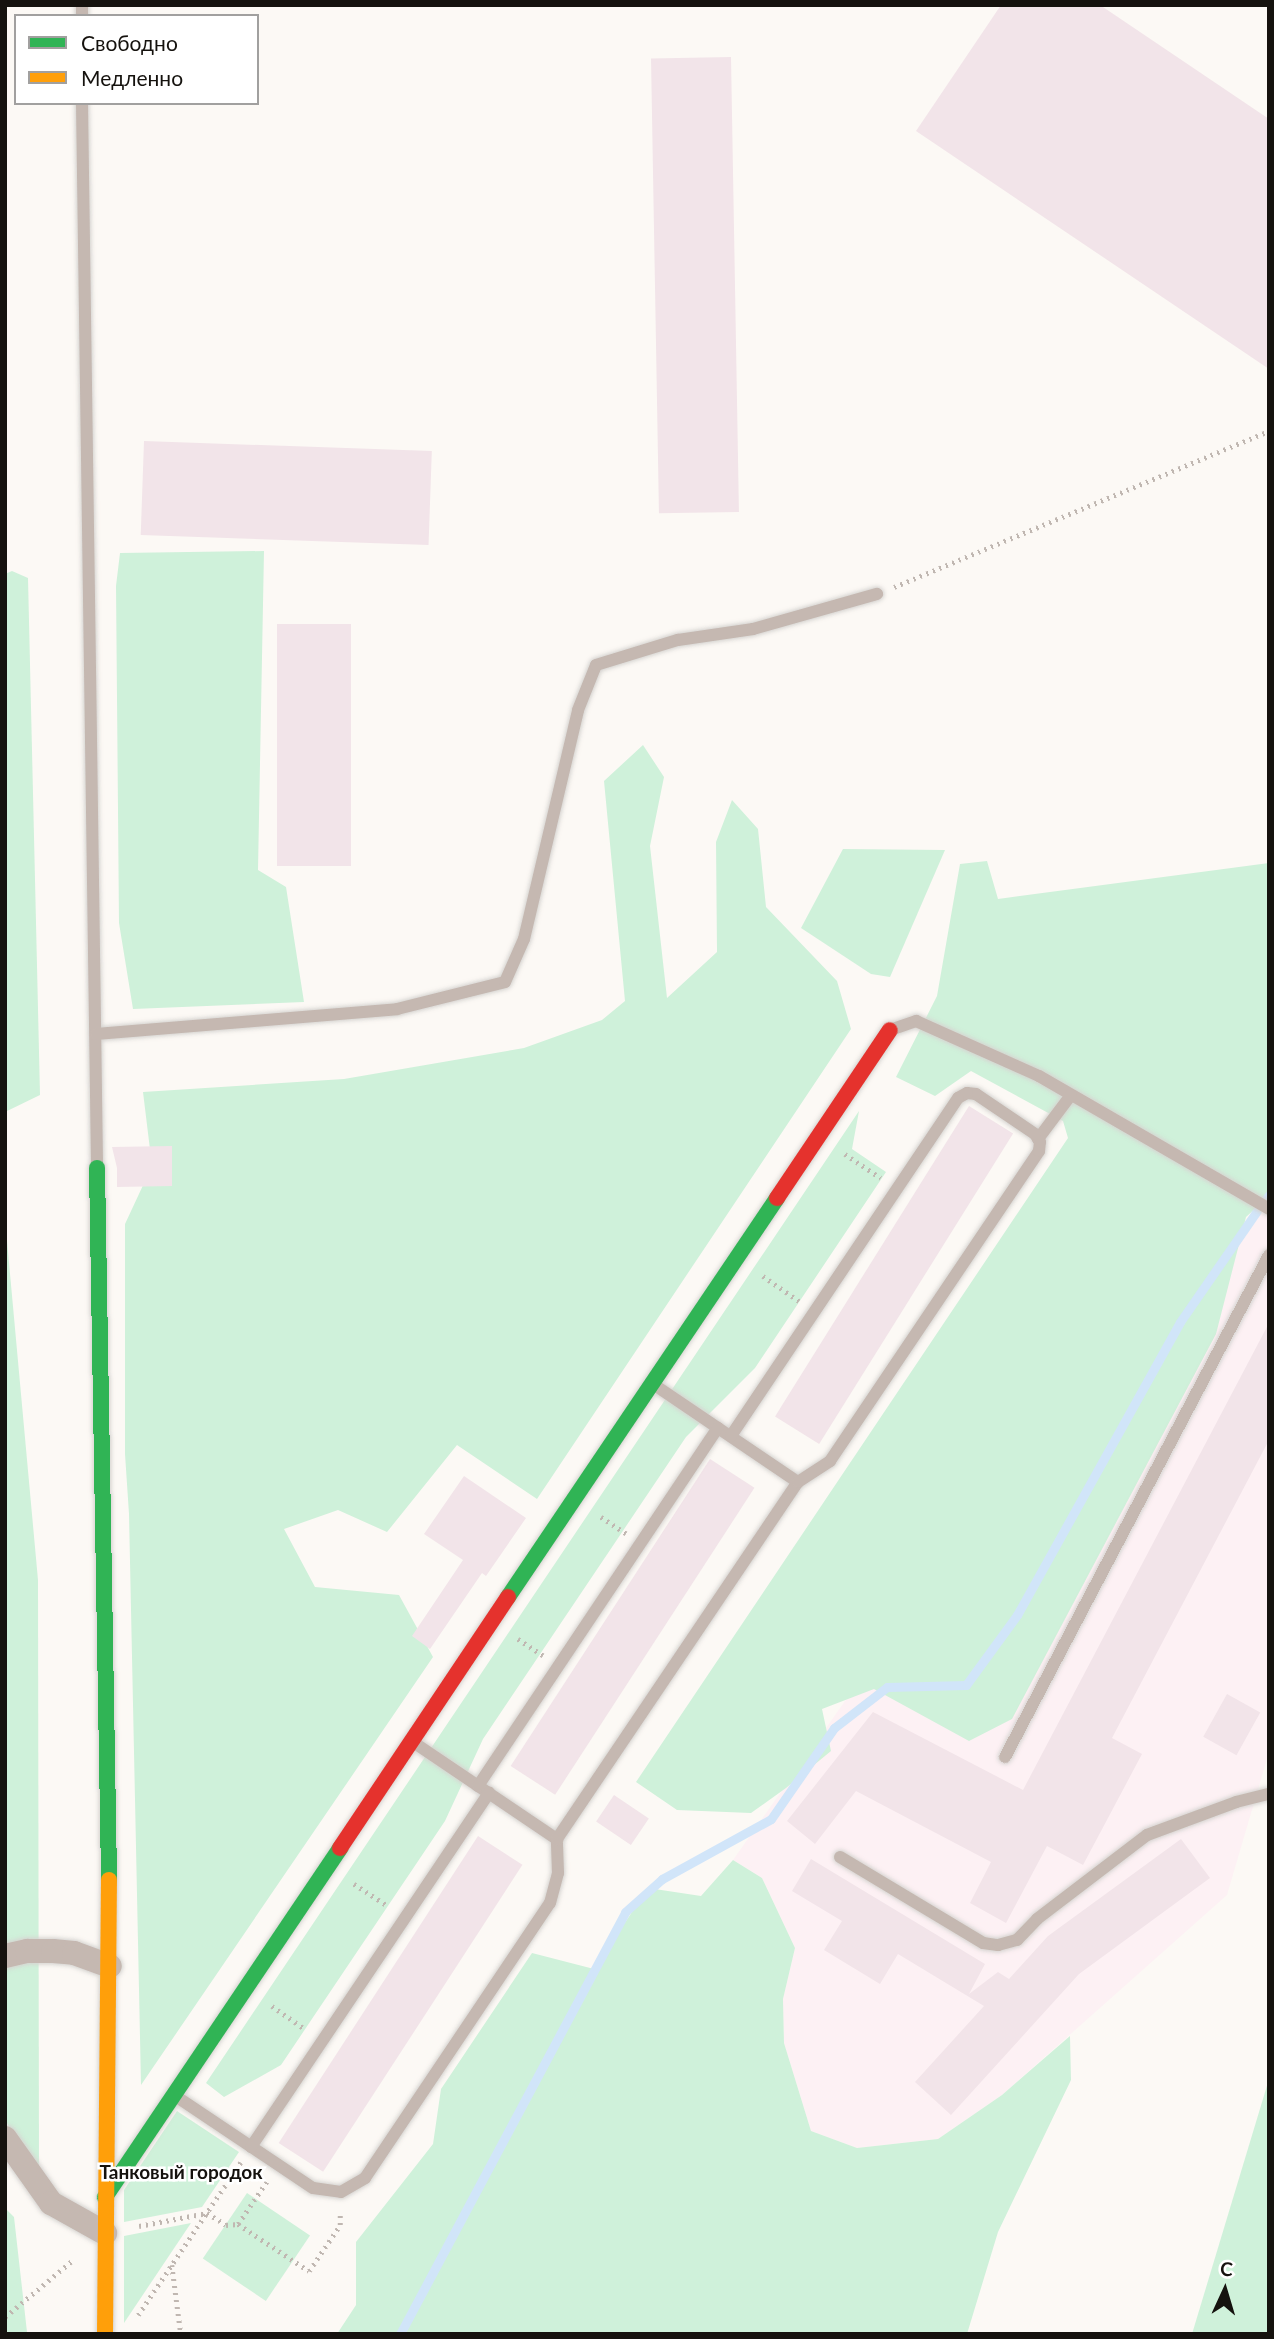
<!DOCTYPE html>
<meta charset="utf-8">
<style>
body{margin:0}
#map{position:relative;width:1274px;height:2339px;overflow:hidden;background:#fcf9f5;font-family:Lato,sans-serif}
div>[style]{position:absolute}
.industrial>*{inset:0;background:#fdf1f4}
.green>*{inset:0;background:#cff1da;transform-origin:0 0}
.stream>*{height:9px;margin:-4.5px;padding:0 4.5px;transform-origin:4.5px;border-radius:4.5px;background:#d1e5f9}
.building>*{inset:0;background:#f2e4e9;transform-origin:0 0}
.path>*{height:4.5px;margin-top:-2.25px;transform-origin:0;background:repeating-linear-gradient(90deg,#c0b7b1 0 2px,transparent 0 7px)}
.roads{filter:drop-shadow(0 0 2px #d6d4d1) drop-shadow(0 0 2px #d6d4d1)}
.lane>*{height:12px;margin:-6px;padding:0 6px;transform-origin:6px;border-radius:6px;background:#c5b8b1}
.street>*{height:24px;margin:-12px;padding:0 12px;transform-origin:12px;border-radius:12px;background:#c5b8b1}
.fast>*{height:16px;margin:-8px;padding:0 8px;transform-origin:8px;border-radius:8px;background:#30b455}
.slow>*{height:16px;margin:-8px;padding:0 8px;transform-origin:8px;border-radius:8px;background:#ff9f0a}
.jam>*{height:16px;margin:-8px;padding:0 8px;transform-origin:8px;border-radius:8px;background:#e5322d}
span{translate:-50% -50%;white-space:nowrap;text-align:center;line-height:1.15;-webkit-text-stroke:5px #fff;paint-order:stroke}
.neighbourhood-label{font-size:19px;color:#15120e;font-weight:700}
.frame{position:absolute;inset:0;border:7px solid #15120e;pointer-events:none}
.legend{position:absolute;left:14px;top:14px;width:245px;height:91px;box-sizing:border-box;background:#fff;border:2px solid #a1a09f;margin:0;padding:9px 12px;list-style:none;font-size:21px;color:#15120e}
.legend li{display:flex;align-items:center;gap:14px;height:35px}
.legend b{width:35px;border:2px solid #a1a09f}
.north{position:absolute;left:1190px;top:2255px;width:70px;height:70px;-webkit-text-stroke:5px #fff;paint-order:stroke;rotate:4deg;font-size:19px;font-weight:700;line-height:28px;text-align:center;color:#15120e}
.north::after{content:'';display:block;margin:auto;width:24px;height:32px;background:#15120e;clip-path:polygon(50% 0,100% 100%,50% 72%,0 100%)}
</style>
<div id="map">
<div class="industrial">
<div style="clip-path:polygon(1269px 1196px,1269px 1752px,1227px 1895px,1002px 2095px,938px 2139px,857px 2148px,811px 2131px,784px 2043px,783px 1999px,795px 1948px,762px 1878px,733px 1860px,876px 1657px,1237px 1237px)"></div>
</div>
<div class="green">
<div style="clip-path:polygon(264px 551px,258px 870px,286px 887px,304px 1002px,133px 1009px,119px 923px,116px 586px,120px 553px)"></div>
<div style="clip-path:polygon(12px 571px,28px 578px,40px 1095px,5px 1112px,5px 574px)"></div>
<div style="clip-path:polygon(643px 745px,664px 777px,650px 846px,667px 998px,717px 952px,716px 842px,732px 800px,758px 829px,766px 907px,837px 981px,851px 1029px,537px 1499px,457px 1445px,387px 1532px,338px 1510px,284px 1529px,315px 1587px,399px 1595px,433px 1657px,141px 2085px,129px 1514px,125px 1454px,125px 1224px,152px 1166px,143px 1092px,344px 1079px,524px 1048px,602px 1020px,625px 1001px,604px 781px)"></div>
<div style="clip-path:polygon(843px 849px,945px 850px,890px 977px,871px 974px,801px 928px)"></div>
<div style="clip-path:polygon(987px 861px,998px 899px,1269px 863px,1269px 1196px,1246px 1217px,1216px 1334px,1012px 1719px,969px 1741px,874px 1689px,822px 1709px,831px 1751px,786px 1788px,751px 1813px,677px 1810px,636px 1782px,1068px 1138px,1063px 1121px,971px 1071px,935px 1096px,896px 1077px,937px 996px,960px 864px)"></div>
<div style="clip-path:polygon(859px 1111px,852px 1149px,886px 1172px,755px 1368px,686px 1437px,483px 1739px,445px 1821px,281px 2065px,224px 2097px,206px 2083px)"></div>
<div style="clip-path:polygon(5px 1219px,38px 1580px,39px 2176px,5px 2120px)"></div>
<div style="clip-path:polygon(733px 1860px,762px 1878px,795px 1948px,783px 1999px,784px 2043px,811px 2131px,857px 2148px,938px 2139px,1002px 2095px,1070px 2036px,1071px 2080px,998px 2232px,967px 2334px,337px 2334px,356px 2305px,356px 2242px,433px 2144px,441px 2089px,532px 1953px,594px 1969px,648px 1888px,701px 1896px)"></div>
<div style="clip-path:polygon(1269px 2079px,1269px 2334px,1192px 2334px)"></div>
<div style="clip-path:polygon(177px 2111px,239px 2152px,202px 2207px,124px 2222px,124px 2190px)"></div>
<div style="left:247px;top:2193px;width:76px;height:79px;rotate:34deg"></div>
<div style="clip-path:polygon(5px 2208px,14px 2217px,27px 2332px,32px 2334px,5px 2334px)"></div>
<div style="clip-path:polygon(191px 2223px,124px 2323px,124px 2236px)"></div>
</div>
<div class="stream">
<div style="left:1266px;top:1199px;width:5px;rotate:-53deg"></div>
<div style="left:400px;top:2334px;width:478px;rotate:-61.9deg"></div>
<div style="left:625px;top:1912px;width:50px;rotate:-41.7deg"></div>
<div style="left:662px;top:1879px;width:124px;rotate:-28.8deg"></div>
<div style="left:771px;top:1819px;width:111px;rotate:-55.3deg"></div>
<div style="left:834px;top:1728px;width:67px;rotate:-37.7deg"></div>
<div style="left:887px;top:1687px;width:79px;rotate:-1.5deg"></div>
<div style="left:966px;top:1685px;width:87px;rotate:-53.9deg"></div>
<div style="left:1017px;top:1615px;width:335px;rotate:-60.9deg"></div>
<div style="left:1180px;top:1322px;width:135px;rotate:-55.3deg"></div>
</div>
<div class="building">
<div style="clip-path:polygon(1001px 5px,1100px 5px,1269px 119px,1269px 369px,916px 131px)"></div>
<div style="left:731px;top:57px;width:455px;height:80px;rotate:89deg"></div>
<div style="left:144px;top:441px;width:288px;height:94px;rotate:2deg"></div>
<div style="left:351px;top:624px;width:242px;height:74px;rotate:90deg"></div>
<div style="left:969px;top:1106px;width:52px;height:366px;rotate:32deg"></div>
<div style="clip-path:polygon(172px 1146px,172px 1186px,117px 1187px,117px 1168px,112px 1147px)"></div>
<div style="clip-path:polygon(1269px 1323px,1269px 1440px,1112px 1738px,1142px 1754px,1083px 1865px,1047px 1846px,1006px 1923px,970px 1903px,991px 1862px,856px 1791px,815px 1844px,787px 1821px,873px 1712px,1023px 1790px)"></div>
<div style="left:710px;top:1459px;width:53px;height:366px;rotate:33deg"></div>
<div style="clip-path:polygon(464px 1476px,526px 1518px,486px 1576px,482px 1573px,430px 1649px,412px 1636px,463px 1560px,424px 1534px)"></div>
<div style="left:1227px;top:1694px;width:38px;height:49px;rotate:29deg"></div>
<div style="left:614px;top:1795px;width:42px;height:32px;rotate:34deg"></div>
<div style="left:478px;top:1836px;width:53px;height:366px;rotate:33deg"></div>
<div style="clip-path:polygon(1181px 1839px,1210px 1878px,1079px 1974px,951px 2115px,915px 2082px,984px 2006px,898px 1954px,880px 1984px,824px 1950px,842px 1921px,792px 1891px,811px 1859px,985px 1964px,969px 1994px,998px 1972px,1009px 1979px,1048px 1936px)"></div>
</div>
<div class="path">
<div style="left:894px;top:587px;width:406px;rotate:-22.6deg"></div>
<div style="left:845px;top:1154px;width:43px;rotate:33.7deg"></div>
<div style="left:763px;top:1276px;width:44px;rotate:34.8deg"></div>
<div style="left:601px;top:1517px;width:30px;rotate:33deg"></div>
<div style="left:518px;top:1639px;width:30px;rotate:33deg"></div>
<div style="left:354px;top:1884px;width:40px;rotate:32.9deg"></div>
<div style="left:272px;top:2006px;width:40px;rotate:34.9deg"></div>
<div style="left:238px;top:2224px;width:85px;rotate:33.5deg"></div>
<div style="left:309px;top:2271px;width:55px;rotate:-56deg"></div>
<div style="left:340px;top:2225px;width:12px;rotate:-90deg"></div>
<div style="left:139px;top:2226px;width:69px;rotate:-10.8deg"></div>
<div style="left:207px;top:2213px;width:22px;rotate:32deg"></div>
<div style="left:226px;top:2225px;width:12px;rotate:-5deg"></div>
<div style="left:238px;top:2224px;width:52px;rotate:-56deg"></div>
<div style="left:172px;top:2265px;width:70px;rotate:82.6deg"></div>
<div style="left:138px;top:2315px;width:184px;rotate:-56.1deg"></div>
<div style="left:5px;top:2317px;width:90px;rotate:-40deg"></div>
</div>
<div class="roads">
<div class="lane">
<div style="left:82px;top:5px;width:11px;rotate:90deg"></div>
<div style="left:82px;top:103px;width:1065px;rotate:89.19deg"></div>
<div style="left:890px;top:1030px;width:28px;rotate:-19deg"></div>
<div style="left:916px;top:1021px;width:135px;rotate:24.1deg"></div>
<div style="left:1039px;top:1076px;width:266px;rotate:30deg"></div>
<div style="left:96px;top:1034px;width:302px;rotate:-4.7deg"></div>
<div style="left:397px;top:1009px;width:111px;rotate:-14deg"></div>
<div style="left:505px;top:982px;width:47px;rotate:-66.2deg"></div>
<div style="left:524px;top:939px;width:235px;rotate:-76.7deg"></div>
<div style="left:578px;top:710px;width:48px;rotate:-68.2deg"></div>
<div style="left:596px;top:665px;width:86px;rotate:-17deg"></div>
<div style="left:678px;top:640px;width:76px;rotate:-8.3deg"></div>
<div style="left:753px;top:629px;width:129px;rotate:-15.8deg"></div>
<div style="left:1038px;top:1139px;width:55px;rotate:-53.1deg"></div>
<div style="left:653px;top:1384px;width:175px;rotate:34.1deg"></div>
<div style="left:413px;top:1742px;width:174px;rotate:34deg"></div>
<div style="left:1005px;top:1757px;width:567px;rotate:-62.26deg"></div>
<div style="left:478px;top:1786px;width:431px;rotate:-56.2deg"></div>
<div style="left:840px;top:1857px;width:167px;rotate:31deg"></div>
<div style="left:983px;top:1943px;width:15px;rotate:8deg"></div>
<div style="left:998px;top:1945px;width:20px;rotate:-15deg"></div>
<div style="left:1017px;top:1940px;width:29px;rotate:-46deg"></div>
<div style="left:1037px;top:1919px;width:138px;rotate:-37.4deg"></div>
<div style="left:1147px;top:1835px;width:95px;rotate:-20.3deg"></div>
<div style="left:1236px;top:1802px;width:34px;rotate:-14deg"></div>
<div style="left:174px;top:2095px;width:167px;rotate:33.8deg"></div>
<div style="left:313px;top:2188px;width:28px;rotate:8deg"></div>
<div style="left:341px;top:2192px;width:28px;rotate:-30deg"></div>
<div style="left:365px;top:2178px;width:331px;rotate:-56.1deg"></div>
<div style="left:550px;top:1903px;width:31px;rotate:-75deg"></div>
<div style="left:558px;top:1873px;width:34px;rotate:-92deg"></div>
<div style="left:557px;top:1839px;width:431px;rotate:-56deg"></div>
<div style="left:798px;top:1482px;width:38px;rotate:-33deg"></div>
<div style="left:830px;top:1461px;width:374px;rotate:-56deg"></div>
<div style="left:1039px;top:1151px;width:9px;rotate:-84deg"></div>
<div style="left:1040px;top:1142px;width:9px;rotate:-122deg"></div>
<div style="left:1035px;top:1134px;width:71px;rotate:-145.9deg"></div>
<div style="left:976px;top:1094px;width:9px;rotate:-174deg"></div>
<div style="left:967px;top:1093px;width:10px;rotate:151deg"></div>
<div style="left:958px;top:1098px;width:407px;rotate:123.9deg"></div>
<div style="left:251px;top:2147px;width:427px;rotate:-56.1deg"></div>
</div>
<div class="street">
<div style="left:5px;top:1956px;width:23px;rotate:-13deg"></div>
<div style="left:27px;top:1951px;width:26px"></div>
<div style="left:53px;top:1951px;width:21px;rotate:5deg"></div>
<div style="left:74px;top:1953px;width:38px;rotate:20deg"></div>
<div style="left:5px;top:2138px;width:80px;rotate:54.7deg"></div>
<div style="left:51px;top:2203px;width:62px;rotate:29.1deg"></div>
</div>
<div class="fast">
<div style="left:97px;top:1168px;width:712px;rotate:89.03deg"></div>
<div style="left:508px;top:1597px;width:481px;rotate:-56deg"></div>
<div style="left:105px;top:2197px;width:421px;rotate:-56deg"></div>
</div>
<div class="slow">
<div style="left:105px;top:2334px;width:454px;rotate:-89.5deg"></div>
</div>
<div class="jam">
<div style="left:777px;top:1198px;width:202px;rotate:-56.1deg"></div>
<div style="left:340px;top:1848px;width:302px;rotate:-56.2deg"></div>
</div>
</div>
<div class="neighbourhood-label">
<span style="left:181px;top:2172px">Танковый городок</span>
</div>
<div class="frame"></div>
<ul class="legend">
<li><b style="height:9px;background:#30b455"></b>Свободно</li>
<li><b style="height:9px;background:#ff9f0a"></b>Медленно</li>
</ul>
<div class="north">С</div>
</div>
